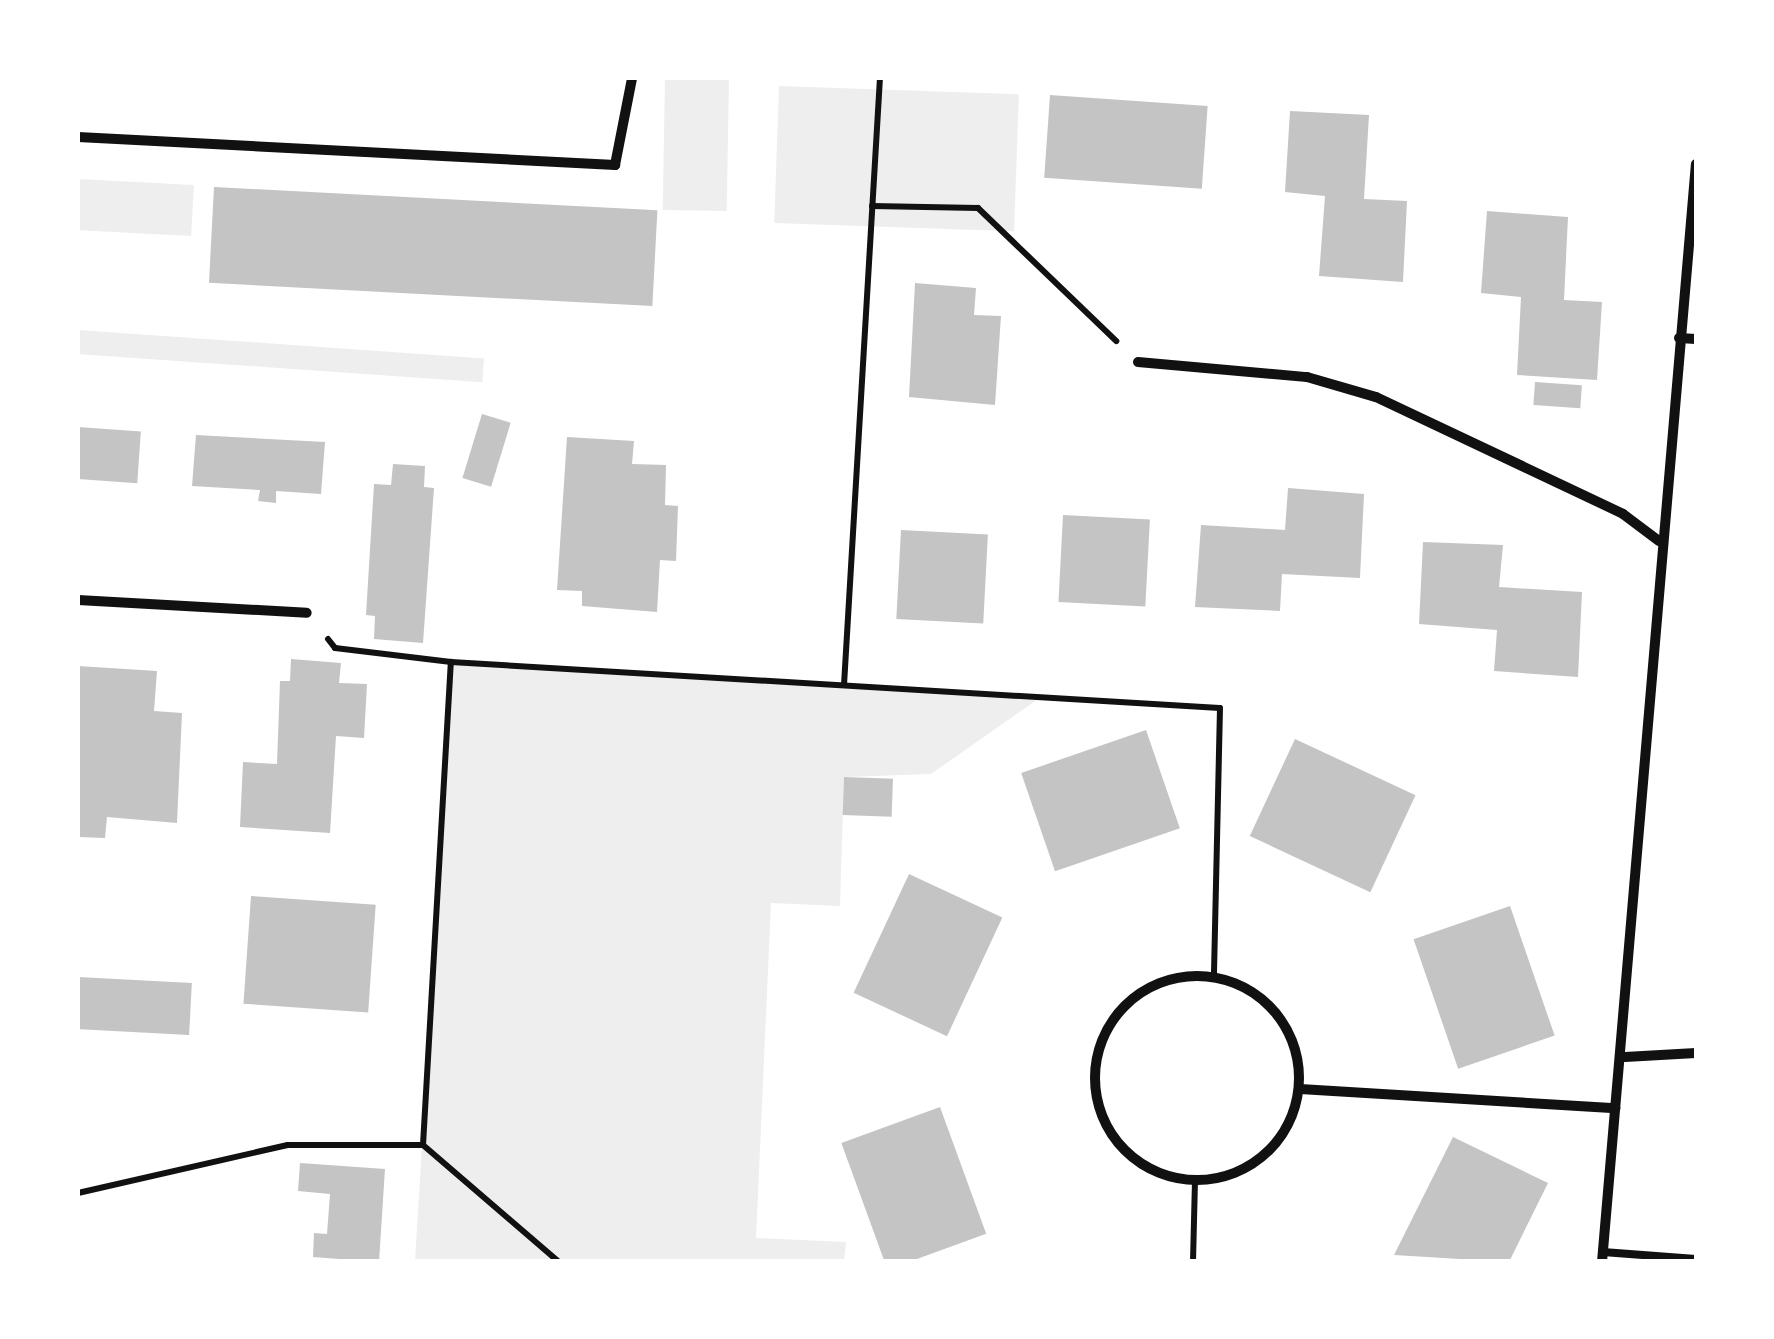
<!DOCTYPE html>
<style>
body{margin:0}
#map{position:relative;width:1774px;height:1339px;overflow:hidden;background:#fff;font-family:"Nunito Sans",sans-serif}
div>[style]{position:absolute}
.green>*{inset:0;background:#eee;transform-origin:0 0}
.building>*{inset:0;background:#c4c4c4;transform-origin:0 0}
.path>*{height:6px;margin:-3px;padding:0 3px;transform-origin:3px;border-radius:3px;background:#111}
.service>*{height:8px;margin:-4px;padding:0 4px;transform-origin:4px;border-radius:4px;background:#111}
.minor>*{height:10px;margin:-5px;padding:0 5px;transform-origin:5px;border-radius:5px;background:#111}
.minor>.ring{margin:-5px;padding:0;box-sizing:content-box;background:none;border:10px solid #111;border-radius:50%}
span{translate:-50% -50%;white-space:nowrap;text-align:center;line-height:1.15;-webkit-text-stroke:10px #fff;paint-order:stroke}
.frame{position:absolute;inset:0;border:80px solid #fff;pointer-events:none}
</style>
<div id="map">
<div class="green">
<div style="left:665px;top:78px;width:64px;height:132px;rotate:1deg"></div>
<div style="left:779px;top:86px;width:240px;height:137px;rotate:2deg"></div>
<div style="left:78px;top:179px;width:116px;height:51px;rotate:3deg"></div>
<div style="left:78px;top:330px;width:407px;height:24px;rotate:4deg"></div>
<div style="clip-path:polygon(451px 662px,1041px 697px,931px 774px,844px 777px,840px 906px,771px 903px,756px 1238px,846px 1242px,844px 1261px,415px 1262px)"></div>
</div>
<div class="building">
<div style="left:1050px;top:95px;width:158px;height:83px;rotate:4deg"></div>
<div style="clip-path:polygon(1290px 111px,1369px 115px,1364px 199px,1407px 201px,1403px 282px,1319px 276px,1325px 196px,1285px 192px)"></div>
<div style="left:214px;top:187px;width:444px;height:96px;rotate:3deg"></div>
<div style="clip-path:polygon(1487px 211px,1568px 217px,1564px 300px,1602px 302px,1597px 380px,1517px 375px,1521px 297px,1481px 293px)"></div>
<div style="clip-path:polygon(915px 283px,976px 288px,974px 315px,1001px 316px,995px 405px,909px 397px)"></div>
<div style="left:1535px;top:382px;width:47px;height:23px;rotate:4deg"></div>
<div style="left:482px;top:414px;width:30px;height:67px;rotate:17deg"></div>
<div style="left:78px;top:427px;width:63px;height:52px;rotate:4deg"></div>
<div style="clip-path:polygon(196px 435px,325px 442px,321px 494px,276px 491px,276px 503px,258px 501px,260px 490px,192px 486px)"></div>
<div style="clip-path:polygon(567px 437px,634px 441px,632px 464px,666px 465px,665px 505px,678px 506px,676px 561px,660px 560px,657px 612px,582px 606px,582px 591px,557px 590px)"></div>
<div style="clip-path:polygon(393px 464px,425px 466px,424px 487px,434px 488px,423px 643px,374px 639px,375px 616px,366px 615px,374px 484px,391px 485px)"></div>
<div style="clip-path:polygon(1288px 488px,1364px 494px,1360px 578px,1282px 574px,1280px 611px,1195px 607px,1201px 525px,1285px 530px)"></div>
<div style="left:1063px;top:515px;width:87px;height:87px;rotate:3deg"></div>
<div style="left:901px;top:530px;width:87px;height:89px;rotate:3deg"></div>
<div style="clip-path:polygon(1423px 542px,1503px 545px,1499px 587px,1582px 592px,1578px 677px,1494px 671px,1497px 630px,1419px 624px)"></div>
<div style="clip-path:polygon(291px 659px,341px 663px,339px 683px,367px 684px,364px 738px,336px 736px,330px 833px,240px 827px,243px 762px,277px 764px,280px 681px,290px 681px)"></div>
<div style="clip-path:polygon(78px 666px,157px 671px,154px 711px,182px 713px,177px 823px,107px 817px,105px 838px,78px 837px)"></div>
<div style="left:1146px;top:730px;width:104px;height:132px;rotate:71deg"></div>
<div style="left:1295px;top:739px;width:133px;height:107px;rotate:25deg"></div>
<div style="left:844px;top:777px;width:49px;height:38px;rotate:2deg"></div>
<div style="left:909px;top:874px;width:103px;height:131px;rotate:25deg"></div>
<div style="left:251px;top:896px;width:125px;height:108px;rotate:4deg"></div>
<div style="left:1510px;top:906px;width:137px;height:102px;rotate:71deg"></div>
<div style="left:78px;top:977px;width:114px;height:52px;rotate:3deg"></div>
<div style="left:940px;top:1107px;width:135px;height:105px;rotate:70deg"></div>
<div style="clip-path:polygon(1453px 1137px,1548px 1183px,1509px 1262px,1394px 1255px)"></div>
<div style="clip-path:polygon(300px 1163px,385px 1169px,379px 1262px,313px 1257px,314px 1233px,327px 1234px,330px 1194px,298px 1191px)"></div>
</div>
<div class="path">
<div style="left:872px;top:206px;width:106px;rotate:1.1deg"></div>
<div style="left:978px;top:208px;width:192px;rotate:43.9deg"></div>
<div style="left:328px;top:639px;width:11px;rotate:52deg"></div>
<div style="left:335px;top:648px;width:117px;rotate:6.9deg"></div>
<div style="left:844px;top:685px;width:608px;rotate:-86.61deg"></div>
<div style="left:78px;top:1193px;width:215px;rotate:-12.9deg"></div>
<div style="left:288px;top:1145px;width:135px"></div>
<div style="left:559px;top:1262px;width:179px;rotate:-139.3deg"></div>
<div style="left:423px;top:1145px;width:484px;rotate:-86.7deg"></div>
<div style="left:451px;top:662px;width:770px;rotate:3.42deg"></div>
<div style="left:1220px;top:708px;width:270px;rotate:91.3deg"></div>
<div style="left:1193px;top:1262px;width:82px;rotate:-88.6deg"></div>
</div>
<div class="service">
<div style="left:1603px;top:1252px;width:93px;rotate:4.3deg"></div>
</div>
<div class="minor">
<div style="left:78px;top:137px;width:538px;rotate:2.98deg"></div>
<div style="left:615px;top:165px;width:89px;rotate:-78.9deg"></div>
<div style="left:1679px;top:338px;width:17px;rotate:3deg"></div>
<div style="left:1138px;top:362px;width:170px;rotate:5.1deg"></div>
<div style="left:1307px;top:377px;width:72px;rotate:16.2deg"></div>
<div style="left:1376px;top:397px;width:273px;rotate:25.3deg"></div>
<div style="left:1623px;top:514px;width:45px;rotate:36.9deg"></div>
<div style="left:78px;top:600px;width:229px;rotate:3.2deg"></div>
<div class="ring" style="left:1095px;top:976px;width:194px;height:194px"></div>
<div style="left:1625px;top:1057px;width:71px;rotate:-3.2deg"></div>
<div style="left:1300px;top:1089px;width:316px;rotate:3.5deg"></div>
<div style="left:1602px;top:1262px;width:1102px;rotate:-85.11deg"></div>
</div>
<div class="frame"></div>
</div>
